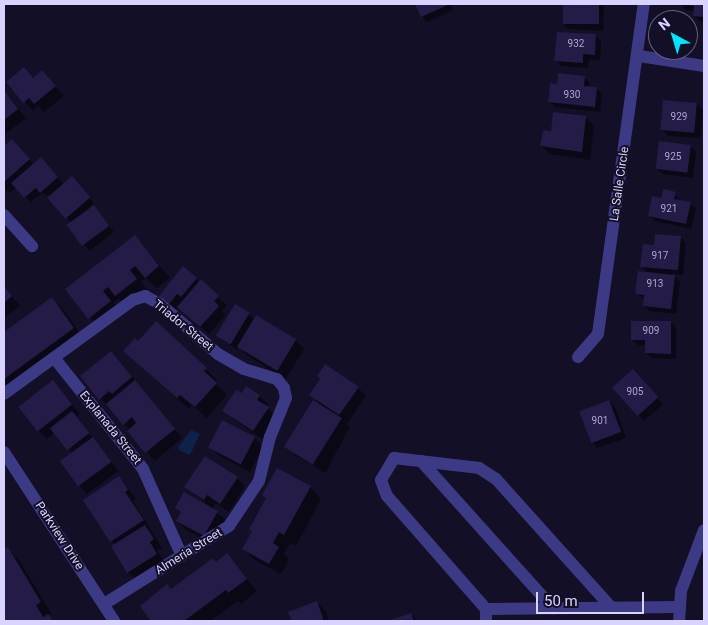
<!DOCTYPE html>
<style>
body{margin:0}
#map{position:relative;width:708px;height:625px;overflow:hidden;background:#130f26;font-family:Roboto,sans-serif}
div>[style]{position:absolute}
.water>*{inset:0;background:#0c2248}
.shadow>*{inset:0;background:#0007}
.building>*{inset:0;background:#241b47;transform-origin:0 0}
.minor>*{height:12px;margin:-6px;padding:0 6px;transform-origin:6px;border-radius:6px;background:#3d3a85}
span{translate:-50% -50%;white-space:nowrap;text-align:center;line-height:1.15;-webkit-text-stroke:4px #130f26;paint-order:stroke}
.number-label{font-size:10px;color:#aca6d1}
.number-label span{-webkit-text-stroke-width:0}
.street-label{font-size:12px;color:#d9d4ff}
.frame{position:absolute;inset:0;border:5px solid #d9d4ff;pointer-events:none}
.north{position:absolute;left:648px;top:10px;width:50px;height:50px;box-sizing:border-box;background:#130f26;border:1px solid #625e7d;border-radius:50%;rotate:321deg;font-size:14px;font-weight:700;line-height:20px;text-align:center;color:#d9d4ff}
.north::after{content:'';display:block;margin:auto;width:18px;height:22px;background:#00e5ff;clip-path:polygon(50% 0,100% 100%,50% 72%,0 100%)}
.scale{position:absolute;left:536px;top:592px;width:108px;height:22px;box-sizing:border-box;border:2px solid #d9d4ff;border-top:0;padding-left:6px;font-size:15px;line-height:18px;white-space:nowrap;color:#d9d4ff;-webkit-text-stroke:4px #130f26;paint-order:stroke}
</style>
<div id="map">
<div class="water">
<div style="clip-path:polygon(191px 430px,200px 434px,190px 455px,180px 451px,178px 447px)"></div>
</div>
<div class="shadow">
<div style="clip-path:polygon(416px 4px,450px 4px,453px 10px,427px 22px,422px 16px)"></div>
<div style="clip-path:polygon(564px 4px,604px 4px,603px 31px,568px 29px,563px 23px)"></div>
<div style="clip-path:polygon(681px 4px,704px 4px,704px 22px,700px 21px,694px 16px,695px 11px,686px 10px)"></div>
<div style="clip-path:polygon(596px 36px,601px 41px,600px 60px,589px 59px,588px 68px,561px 66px,556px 60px)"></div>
<div style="clip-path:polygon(42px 71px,64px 96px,44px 112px,38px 106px,33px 111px,8px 82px,33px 79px)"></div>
<div style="clip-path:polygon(584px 77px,590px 83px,589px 88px,596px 88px,602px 94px,600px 112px,555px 107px,550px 101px,558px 85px)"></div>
<div style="clip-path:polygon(4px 90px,26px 118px,5px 134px,4px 133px)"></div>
<div style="clip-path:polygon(697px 104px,703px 110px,700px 138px,668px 136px,662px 130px)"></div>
<div style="clip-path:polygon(586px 118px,594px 126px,590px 160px,550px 154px,542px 146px,552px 133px)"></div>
<div style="clip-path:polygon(12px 141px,34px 165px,46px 165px,64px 185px,78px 183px,94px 203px,88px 209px,99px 213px,114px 232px,89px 251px,72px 224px,48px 196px,42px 193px,31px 202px,17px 187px,9px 193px,4px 187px,4px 148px)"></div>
<div style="clip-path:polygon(690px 146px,696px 151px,693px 178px,663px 174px,657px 169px)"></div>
<div style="clip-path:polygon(675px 194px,680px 202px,690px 204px,696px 209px,691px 229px,655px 221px,649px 215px,662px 200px)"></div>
<div style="clip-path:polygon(134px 236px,170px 278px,157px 288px,146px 278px,141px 282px,148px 291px,128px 307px,119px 298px,114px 303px,121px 313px,101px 329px,67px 289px)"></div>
<div style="clip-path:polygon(681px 238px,686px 243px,683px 275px,672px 274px,680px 282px,676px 314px,649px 311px,644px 305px,645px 299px,636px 293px,648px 273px,642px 267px,656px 246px)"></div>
<div style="clip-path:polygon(196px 279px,227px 305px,222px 311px,226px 315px,209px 334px,178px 306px,176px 309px,166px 302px)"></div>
<div style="clip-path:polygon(4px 287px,20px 306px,4px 318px)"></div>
<div style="clip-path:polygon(52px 298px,64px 310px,84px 339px,13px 391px,4px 382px,4px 333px)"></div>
<div style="clip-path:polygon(236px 306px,255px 319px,295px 340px,304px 349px,285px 380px,247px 355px,239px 347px,237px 350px,218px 336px)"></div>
<div style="clip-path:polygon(671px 322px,676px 328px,676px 359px,652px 358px,646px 353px,646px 345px,638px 345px,632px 340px)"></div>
<div style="clip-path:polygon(119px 361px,182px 438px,155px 461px,110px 406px,100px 399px,82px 377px)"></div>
<div style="clip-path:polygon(136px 362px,206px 369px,217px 380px,215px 383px,227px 395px,207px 418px,192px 405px,189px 409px)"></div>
<div style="clip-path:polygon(639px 376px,663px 404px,644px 421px,614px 387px)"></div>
<div style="clip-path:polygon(53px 381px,80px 414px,76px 417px,118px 471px,87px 494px,61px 462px,73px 454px,55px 432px,47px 439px,38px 430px)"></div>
<div style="clip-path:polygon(358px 388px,366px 396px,347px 424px,350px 427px,325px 473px,295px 455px,287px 446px,321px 405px,311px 395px)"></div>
<div style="clip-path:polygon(242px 395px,259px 396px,268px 404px,266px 407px,276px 417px,262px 439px,233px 419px,224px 411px)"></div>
<div style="clip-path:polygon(609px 401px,615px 407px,626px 438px,597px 448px,592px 442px)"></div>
<div style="clip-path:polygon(254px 438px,263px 447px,250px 472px,218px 455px,209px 447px)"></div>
<div style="clip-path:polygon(119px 477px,136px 499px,133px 501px,162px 548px,157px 551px,165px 563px,137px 581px,128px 572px,115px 545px,84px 500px)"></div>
<div style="clip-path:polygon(237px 478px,245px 486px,229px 512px,216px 503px,212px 509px,226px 520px,213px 544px,186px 530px,177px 521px,182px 513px,176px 508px,206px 503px,186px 487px)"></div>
<div style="clip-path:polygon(310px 487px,321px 499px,296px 546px,290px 543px,284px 554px,289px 559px,281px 574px,255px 560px,244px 549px)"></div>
<div style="clip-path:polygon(8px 549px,19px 560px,51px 613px,48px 616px,54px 621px,4px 620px,4px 552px)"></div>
<div style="clip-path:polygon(227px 555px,257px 591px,241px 604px,238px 601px,210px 621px,153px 621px,141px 606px,172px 590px)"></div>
<div style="clip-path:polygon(317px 603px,326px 611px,329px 621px,293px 621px,290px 612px)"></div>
<div style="clip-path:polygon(411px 615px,418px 621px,391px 621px)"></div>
</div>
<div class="building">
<div style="clip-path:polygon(415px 4px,450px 4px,421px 17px)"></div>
<div style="left:563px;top:4px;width:36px;height:20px"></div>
<div style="clip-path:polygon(684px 4px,704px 4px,704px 17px,693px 16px,694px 6px)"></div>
<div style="clip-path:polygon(557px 32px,596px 34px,595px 55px,583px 54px,583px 63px,554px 61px)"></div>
<div style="clip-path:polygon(24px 67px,33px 78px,42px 70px,56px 86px,34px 104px,29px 98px,23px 103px,6px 82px)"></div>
<div style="clip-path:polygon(558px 73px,585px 76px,584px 86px,597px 87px,595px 107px,548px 102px,550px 83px,557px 84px)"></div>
<div style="clip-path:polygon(4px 90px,18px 109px,4px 120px)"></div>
<div style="left:663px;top:100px;width:34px;height:30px;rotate:5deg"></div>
<div style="clip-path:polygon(553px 112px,586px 116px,582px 152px,540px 146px,543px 130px,551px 131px)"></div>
<div style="clip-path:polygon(12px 139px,30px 159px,4px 182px,4px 146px)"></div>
<div style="left:659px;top:141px;width:32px;height:28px;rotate:7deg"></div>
<div style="clip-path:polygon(41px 157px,58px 177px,40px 193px,36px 188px,24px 198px,11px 183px)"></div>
<div style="left:72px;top:176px;width:28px;height:33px;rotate:49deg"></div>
<div style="clip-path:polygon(663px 189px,676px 192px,674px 199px,691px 202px,686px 224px,648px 216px,652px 196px,661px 198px)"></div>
<div style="left:94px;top:205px;width:26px;height:34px;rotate:54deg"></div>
<div style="clip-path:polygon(655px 234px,681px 236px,678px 270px,640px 267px,643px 244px,654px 245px)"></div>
<div style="clip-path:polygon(135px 235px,159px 266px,145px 278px,135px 266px,130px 270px,137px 279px,115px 296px,108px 287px,103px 291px,111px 301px,88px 319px,65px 289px)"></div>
<div style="clip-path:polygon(183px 266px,197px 278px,181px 297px,177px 294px,169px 304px,159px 296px)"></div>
<div style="clip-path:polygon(638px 271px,675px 275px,671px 309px,643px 306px,644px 295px,635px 294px)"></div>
<div style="clip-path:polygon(201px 279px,219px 296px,214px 301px,219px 306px,200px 327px,177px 307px)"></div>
<div style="clip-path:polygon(4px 286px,12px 296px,4px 303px)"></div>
<div style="clip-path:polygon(52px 297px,74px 328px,4px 379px,4px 332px)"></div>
<div style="left:235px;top:304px;width:17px;height:37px;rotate:31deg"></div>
<div style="left:256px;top:315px;width:47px;height:37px;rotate:31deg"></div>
<div style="clip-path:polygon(156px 321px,207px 368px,204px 371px,217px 383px,195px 407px,180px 395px,177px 398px,123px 351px,135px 338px,138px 341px)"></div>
<div style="clip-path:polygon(631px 321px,671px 321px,671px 354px,645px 353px,645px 340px,631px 340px)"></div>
<div style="clip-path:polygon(111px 351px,132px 377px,112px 394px,109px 391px,99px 400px,80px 376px)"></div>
<div style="clip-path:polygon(325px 364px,359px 387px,339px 415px,309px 395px,320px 379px,317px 376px)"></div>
<div style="left:633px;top:369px;width:38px;height:28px;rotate:48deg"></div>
<div style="left:53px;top:380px;width:31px;height:44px;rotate:52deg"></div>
<div style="clip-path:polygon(135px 380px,175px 429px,145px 453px,127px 431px,136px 423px,132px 417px,123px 425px,106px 404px)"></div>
<div style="clip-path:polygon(246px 386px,260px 395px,257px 400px,269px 407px,253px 431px,222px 411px,236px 390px,242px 393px)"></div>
<div style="left:313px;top:400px;width:34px;height:55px;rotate:32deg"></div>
<div style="left:609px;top:400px;width:34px;height:32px;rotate:69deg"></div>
<div style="left:72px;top:411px;width:28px;height:28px;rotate:52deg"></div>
<div style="left:222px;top:420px;width:37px;height:31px;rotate:27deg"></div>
<div style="left:93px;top:437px;width:31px;height:41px;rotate:54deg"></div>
<div style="clip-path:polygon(205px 456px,238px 477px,220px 504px,207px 495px,204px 500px,184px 487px)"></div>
<div style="clip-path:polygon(277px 468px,311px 486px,284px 535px,279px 532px,273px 543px,279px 547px,269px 564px,242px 549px,252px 531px,249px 529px,266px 498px,262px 495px)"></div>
<div style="clip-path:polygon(119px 476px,128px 490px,125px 492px,144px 520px,110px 542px,83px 500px)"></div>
<div style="clip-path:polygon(184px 492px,218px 511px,204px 536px,176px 521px,181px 512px,175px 508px)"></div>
<div style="clip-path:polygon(145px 525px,154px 539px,150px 542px,157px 554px,127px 573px,111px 546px)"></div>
<div style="clip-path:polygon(8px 547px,41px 602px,36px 605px,43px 617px,48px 614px,53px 621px,4px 621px,4px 550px)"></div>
<div style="clip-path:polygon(227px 553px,247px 579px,228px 593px,226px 590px,184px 621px,151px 621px,140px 606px,167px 584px,171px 589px,213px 558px,216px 562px)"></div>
<div style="clip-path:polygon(317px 601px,324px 621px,292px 621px,288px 612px)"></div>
<div style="clip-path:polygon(411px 613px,414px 621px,388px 621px)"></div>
</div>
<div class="minor">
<div style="left:639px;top:56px;width:66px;rotate:8.7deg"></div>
<div style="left:4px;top:215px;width:42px;rotate:47.9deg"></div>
<div style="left:578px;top:357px;width:30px;rotate:-49deg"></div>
<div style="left:598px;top:334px;width:333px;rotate:-82.1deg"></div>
<div style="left:55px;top:359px;width:141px;rotate:51.3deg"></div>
<div style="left:143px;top:469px;width:95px;rotate:65.9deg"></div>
<div style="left:4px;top:394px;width:160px;rotate:-36.1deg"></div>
<div style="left:133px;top:300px;width:13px;rotate:-18deg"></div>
<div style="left:145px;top:296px;width:17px;rotate:28deg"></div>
<div style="left:160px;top:304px;width:77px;rotate:40.8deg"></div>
<div style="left:218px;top:354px;width:30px;rotate:30deg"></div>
<div style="left:244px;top:369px;width:34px;rotate:17deg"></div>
<div style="left:277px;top:379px;width:11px;rotate:52deg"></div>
<div style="left:284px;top:388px;width:10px;rotate:79deg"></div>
<div style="left:286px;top:398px;width:42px;rotate:112.3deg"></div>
<div style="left:270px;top:437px;width:45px;rotate:104deg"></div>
<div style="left:259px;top:481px;width:54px;rotate:123.7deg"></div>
<div style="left:229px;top:526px;width:147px;rotate:148deg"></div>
<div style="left:4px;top:452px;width:202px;rotate:56.9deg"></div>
<div style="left:421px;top:461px;width:198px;rotate:48.1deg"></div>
<div style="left:486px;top:609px;width:150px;rotate:-131.2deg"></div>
<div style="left:387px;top:496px;width:17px;rotate:-111deg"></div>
<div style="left:381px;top:480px;width:26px;rotate:-59deg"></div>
<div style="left:394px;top:458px;width:86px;rotate:6.7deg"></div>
<div style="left:479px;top:468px;width:20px;rotate:33deg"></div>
<div style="left:496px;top:479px;width:172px;rotate:48.1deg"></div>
<div style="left:486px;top:621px;width:12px;rotate:-90deg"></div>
<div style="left:486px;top:609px;width:194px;rotate:-0.6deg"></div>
<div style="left:679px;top:621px;width:30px;rotate:-86deg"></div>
<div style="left:681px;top:591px;width:65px;rotate:-69.3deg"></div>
</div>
<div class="number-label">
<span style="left:576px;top:44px">932</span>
<span style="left:572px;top:95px">930</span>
<span style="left:679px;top:117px">929</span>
<span style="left:673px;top:157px">925</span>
<span style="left:669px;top:209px">921</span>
<span style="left:660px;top:256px">917</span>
<span style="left:655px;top:284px">913</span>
<span style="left:651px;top:331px">909</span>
<span style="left:635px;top:392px">905</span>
<span style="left:600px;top:421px">901</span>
</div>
<div class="street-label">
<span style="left:620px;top:184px;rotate:-82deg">La Salle Circle</span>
<span style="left:183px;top:326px;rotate:39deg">Triador Street</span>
<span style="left:110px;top:428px;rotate:51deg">Explanada Street</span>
<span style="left:59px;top:536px;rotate:57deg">Parkview Drive</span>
<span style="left:189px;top:552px;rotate:-32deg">Almeria Street</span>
</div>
<div class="frame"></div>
<div class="north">N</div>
<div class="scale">50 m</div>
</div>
